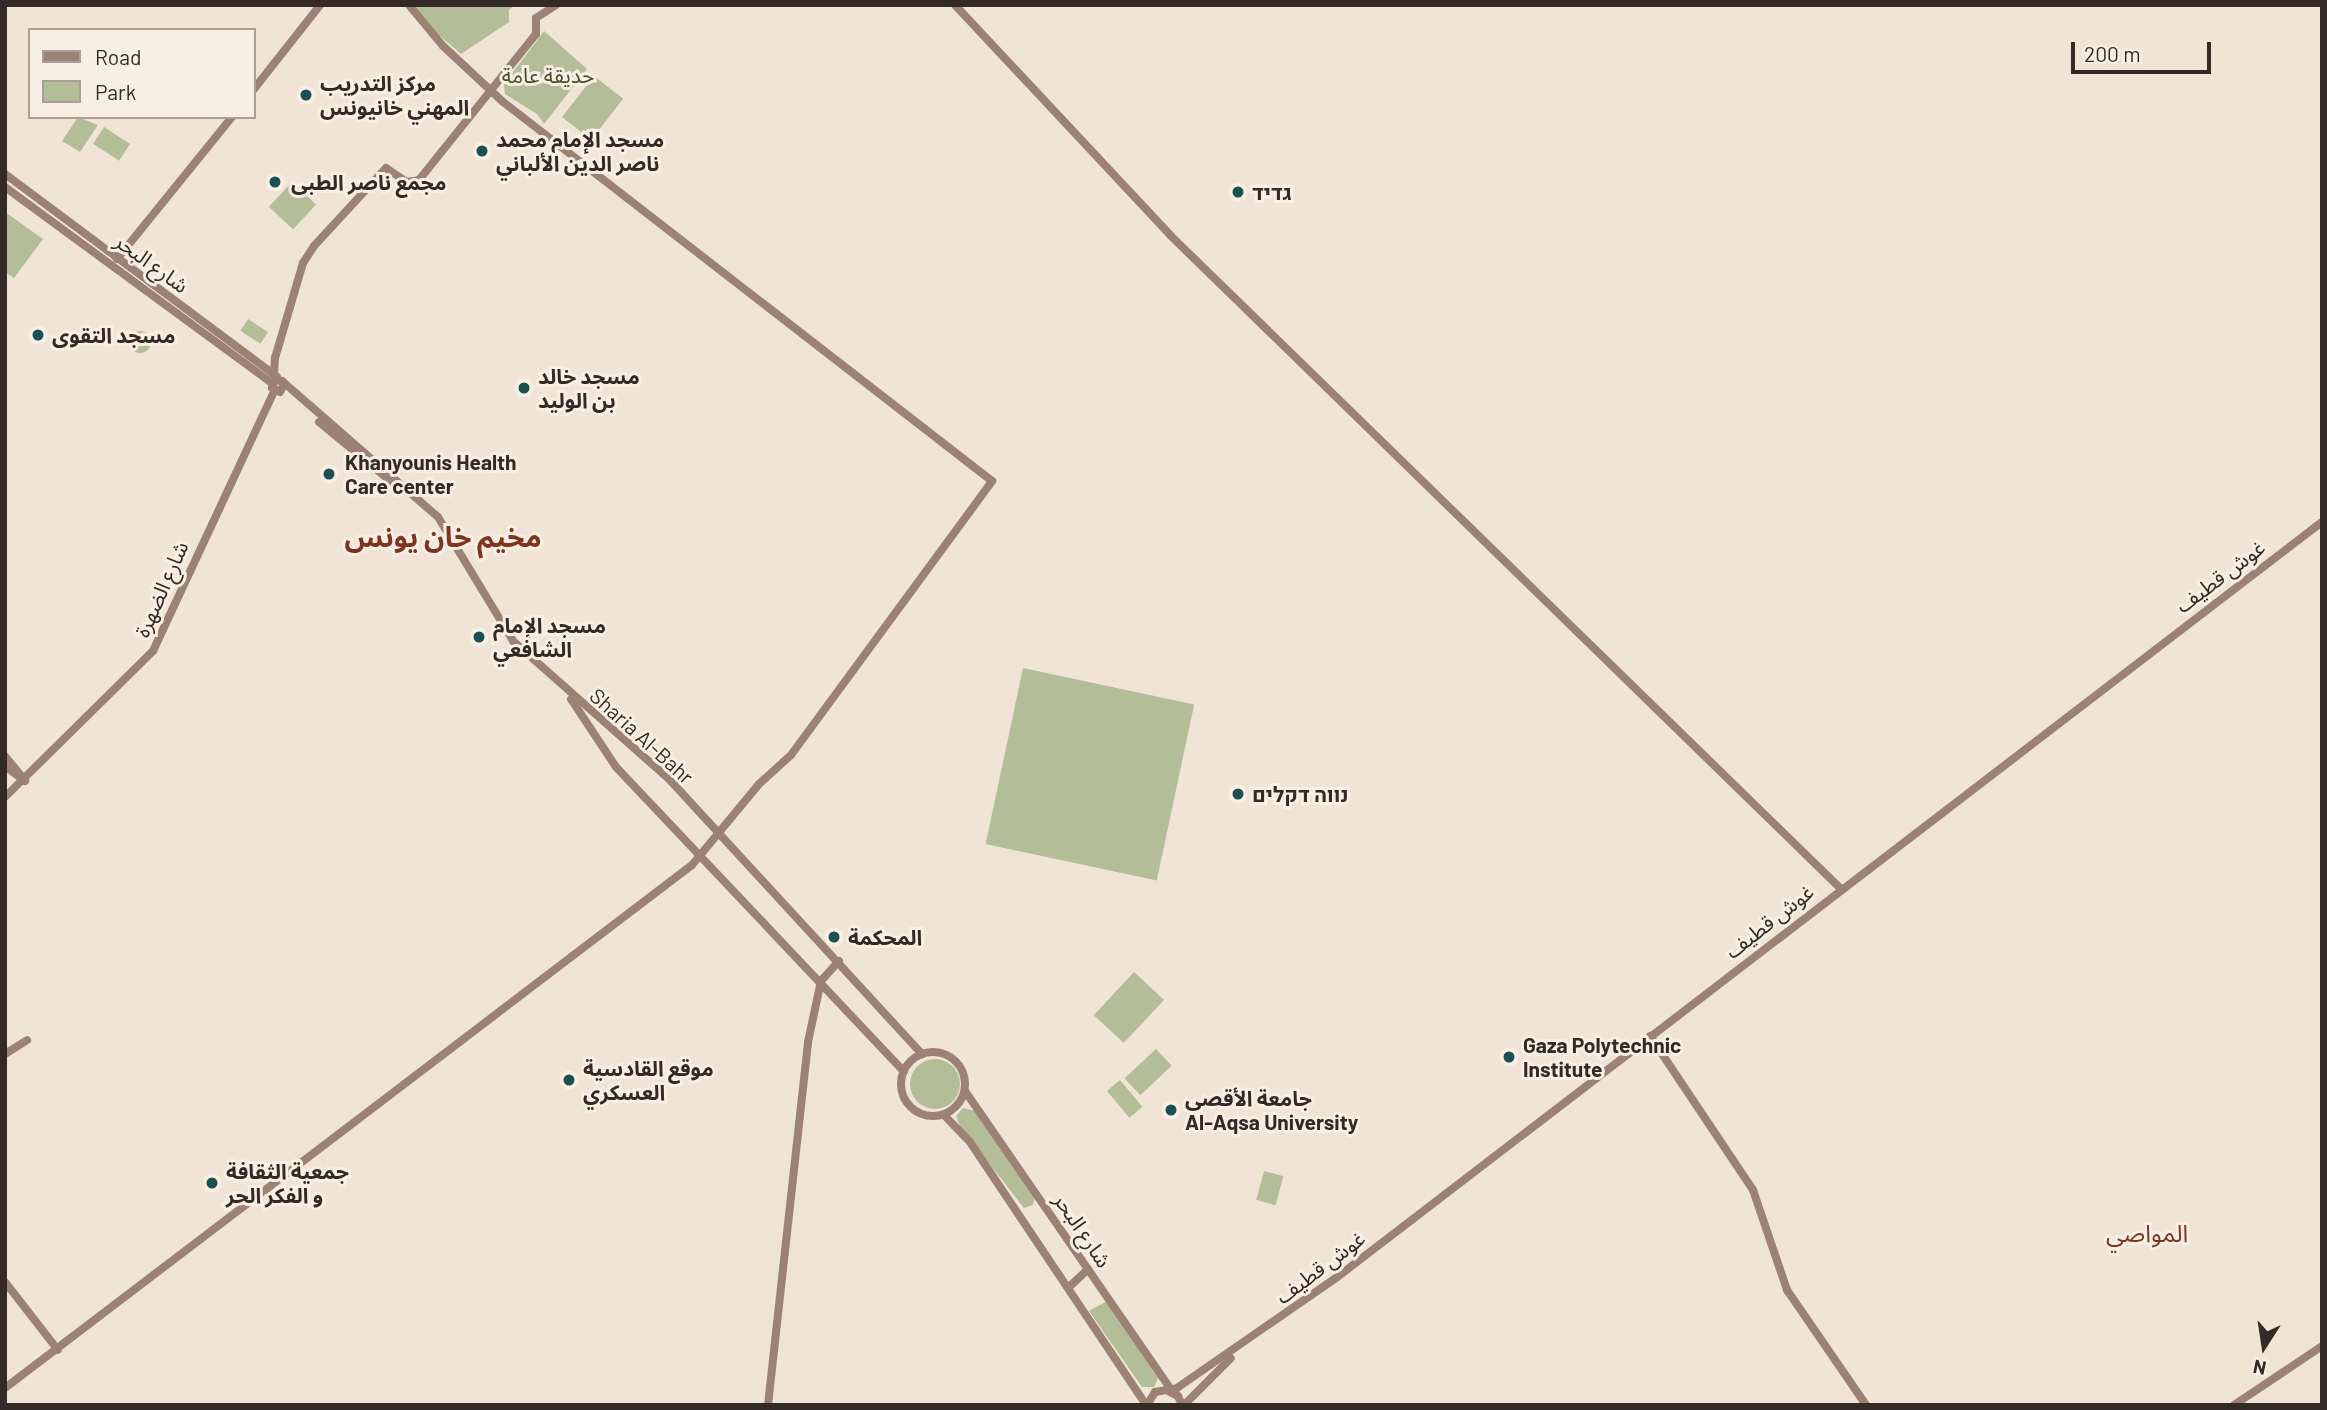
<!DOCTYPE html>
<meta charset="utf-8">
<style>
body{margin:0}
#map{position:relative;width:2327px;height:1410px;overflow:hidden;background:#f0e4d7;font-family:Barlow,"Noto Sans Arabic",Heebo,sans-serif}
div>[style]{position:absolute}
.green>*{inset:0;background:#b3be98;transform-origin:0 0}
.round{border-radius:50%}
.secondary>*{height:8px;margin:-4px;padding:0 4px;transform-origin:4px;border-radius:4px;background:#9b8275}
.secondary>.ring{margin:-4px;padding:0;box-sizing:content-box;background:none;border:8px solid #9b8275;border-radius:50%}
.dots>*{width:19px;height:19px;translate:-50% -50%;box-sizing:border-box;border:4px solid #f8eee3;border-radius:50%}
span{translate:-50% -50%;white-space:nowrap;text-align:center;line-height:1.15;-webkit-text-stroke:6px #f8eee3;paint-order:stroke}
.park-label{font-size:21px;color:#43512a}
.poi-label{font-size:21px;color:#332925;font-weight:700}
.left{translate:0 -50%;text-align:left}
.street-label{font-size:21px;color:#332925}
.quarter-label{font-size:24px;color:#803420}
.district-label{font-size:28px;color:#803420;font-weight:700}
.frame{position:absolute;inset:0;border:7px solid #332925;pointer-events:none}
.legend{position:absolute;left:28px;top:28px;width:228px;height:91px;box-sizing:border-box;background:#f8eee3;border:2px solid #a99f97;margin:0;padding:9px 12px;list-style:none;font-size:21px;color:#332925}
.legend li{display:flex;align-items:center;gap:14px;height:35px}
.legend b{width:35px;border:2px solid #a99f97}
.north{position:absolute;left:2229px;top:1312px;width:70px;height:70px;-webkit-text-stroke:5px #f8eee3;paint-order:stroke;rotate:192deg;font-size:19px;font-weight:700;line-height:28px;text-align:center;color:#332925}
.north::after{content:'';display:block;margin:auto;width:24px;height:32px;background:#332925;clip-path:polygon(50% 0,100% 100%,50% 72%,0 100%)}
.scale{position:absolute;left:2071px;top:42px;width:140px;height:32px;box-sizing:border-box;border:4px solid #332925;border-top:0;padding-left:9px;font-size:21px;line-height:24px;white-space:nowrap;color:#332925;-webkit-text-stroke:5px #f8eee3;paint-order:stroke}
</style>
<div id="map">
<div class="green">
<div style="clip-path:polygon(414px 5px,515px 5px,509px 10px,509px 22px,461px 54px,432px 29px)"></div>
<div style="clip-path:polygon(544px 31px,587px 69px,544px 124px,537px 114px,505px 94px,504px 84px)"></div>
<div style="left:594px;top:76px;width:37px;height:52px;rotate:38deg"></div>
<div style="clip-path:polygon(78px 117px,98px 125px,80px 152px,62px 141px)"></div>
<div style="left:104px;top:127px;width:31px;height:20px;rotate:33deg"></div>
<div style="left:292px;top:182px;width:33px;height:34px;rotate:43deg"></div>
<div style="clip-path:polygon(5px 212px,43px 239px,14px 278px,5px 272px)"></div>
<div style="left:248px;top:319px;width:24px;height:14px;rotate:33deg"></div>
<div class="round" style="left:129px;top:331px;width:22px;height:22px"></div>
<div style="left:1023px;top:668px;width:175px;height:180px;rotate:12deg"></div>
<div style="left:1134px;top:972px;width:41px;height:59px;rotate:43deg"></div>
<div style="left:1156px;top:1049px;width:23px;height:43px;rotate:47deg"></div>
<div class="round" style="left:910px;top:1059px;width:50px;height:50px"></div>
<div style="left:1120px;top:1080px;width:35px;height:17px;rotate:50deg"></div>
<div style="clip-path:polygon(963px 1108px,975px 1111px,1035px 1196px,1033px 1205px,1024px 1208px,960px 1126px,956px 1116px)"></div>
<div style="left:1264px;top:1171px;width:20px;height:30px;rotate:15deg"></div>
<div style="clip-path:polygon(1107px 1301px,1158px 1378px,1154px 1387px,1142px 1387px,1089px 1311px)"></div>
</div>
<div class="secondary">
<div style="left:955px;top:5px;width:316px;rotate:46.9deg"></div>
<div style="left:1171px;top:236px;width:934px;rotate:44.26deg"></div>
<div style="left:254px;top:89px;width:107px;rotate:-51.8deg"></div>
<div style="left:5px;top:174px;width:339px;rotate:36.7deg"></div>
<div style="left:5px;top:187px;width:331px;rotate:36.3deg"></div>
<div style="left:117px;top:259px;width:183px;rotate:-51deg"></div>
<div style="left:274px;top:375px;width:17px;rotate:-87deg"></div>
<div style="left:275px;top:358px;width:99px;rotate:-73.6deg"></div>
<div style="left:303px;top:263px;width:20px;rotate:-57deg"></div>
<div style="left:314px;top:246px;width:106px;rotate:-47.3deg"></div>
<div style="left:386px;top:168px;width:25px;rotate:34deg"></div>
<div style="left:407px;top:182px;width:12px;rotate:-9deg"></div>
<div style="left:419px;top:180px;width:187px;rotate:-51.3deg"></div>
<div style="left:536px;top:34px;width:16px;rotate:-90deg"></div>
<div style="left:536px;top:18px;width:24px;rotate:-33deg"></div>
<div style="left:284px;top:384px;width:9px;rotate:117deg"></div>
<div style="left:280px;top:392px;width:9px;rotate:-153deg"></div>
<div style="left:272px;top:388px;width:9px;rotate:-69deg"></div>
<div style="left:275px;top:380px;width:7px;rotate:8deg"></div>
<div style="left:282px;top:381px;width:207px;rotate:41.1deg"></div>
<div style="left:438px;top:517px;width:145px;rotate:58.8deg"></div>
<div style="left:513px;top:641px;width:208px;rotate:41.5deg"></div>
<div style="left:669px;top:779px;width:374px;rotate:47.4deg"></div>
<div style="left:319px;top:422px;width:96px;rotate:39.5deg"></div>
<div style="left:571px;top:699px;width:82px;rotate:56.5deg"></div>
<div style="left:616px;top:767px;width:419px;rotate:46.6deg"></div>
<div style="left:5px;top:756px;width:32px;rotate:51deg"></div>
<div style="left:5px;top:766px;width:25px;rotate:37deg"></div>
<div style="left:5px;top:797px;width:208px;rotate:-44.6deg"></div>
<div style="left:153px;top:651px;width:287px;rotate:-65deg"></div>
<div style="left:1650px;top:1036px;width:185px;rotate:56.2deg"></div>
<div style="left:1753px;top:1190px;width:106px;rotate:71.2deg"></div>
<div style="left:1787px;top:1290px;width:140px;rotate:55.5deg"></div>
<div class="ring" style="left:901px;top:1052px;width:56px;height:56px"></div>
<div style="left:5px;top:1054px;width:26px;rotate:-32deg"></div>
<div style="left:965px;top:1091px;width:363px;rotate:55.4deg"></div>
<div style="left:1171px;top:1390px;width:6px;rotate:-18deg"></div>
<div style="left:1177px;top:1388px;width:193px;rotate:-34.7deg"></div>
<div style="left:1336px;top:1278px;width:1242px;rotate:-37.48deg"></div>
<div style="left:944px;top:1115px;width:37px;rotate:46deg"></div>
<div style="left:970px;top:1142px;width:316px;rotate:56.2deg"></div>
<div style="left:5px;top:1282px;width:86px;rotate:52.1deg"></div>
<div style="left:1069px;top:1287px;width:26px;rotate:-43deg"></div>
<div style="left:5px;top:1388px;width:863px;rotate:-37.28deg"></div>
<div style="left:692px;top:865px;width:105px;rotate:-50.4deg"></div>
<div style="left:759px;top:784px;width:43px;rotate:-42.2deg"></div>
<div style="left:791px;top:755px;width:340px;rotate:-53.7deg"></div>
<div style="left:992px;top:481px;width:620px;rotate:-142.21deg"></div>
<div style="left:502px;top:101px;width:81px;rotate:-137deg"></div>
<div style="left:443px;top:46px;width:53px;rotate:-129.7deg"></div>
<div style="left:768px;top:1405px;width:365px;rotate:-83.7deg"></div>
<div style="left:808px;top:1042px;width:62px;rotate:-78deg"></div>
<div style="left:821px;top:981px;width:27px;rotate:-48deg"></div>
<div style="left:1147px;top:1405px;width:15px;rotate:-58deg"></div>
<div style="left:1155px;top:1392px;width:11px;rotate:-10deg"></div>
<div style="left:1166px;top:1390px;width:13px;rotate:27deg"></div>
<div style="left:1178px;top:1396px;width:10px;rotate:66deg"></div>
<div style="left:1184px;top:1405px;width:66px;rotate:-45deg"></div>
<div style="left:2234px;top:1405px;width:106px;rotate:-33.8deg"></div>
</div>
<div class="dots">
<div style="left:306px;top:95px;background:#1c5153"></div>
<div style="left:482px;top:151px;background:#1c5153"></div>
<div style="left:275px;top:182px;background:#1c5153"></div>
<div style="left:1238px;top:192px;background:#1c5153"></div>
<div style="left:38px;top:335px;background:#1c5153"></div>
<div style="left:524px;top:388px;background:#1c5153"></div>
<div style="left:329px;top:474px;background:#1c5153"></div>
<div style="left:479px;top:637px;background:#1c5153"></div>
<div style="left:1238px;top:794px;background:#1c5153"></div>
<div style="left:834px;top:937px;background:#1c5153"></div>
<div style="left:1509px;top:1057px;background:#1c5153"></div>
<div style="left:569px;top:1080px;background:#1c5153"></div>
<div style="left:1171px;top:1110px;background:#1c5153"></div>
<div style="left:212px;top:1183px;background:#1c5153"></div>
</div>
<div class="park-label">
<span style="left:548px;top:75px">حديقة عامة</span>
</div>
<div class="poi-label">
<span class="left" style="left:320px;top:95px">مركز التدريب<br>المهني خانيونس</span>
<span class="left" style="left:496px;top:151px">مسجد الإمام محمد<br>ناصر الدين الألباني</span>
<span class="left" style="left:291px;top:182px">مجمع ناصر الطبى</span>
<span class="left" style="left:1252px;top:192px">גדיד</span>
<span class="left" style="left:52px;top:335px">مسجد التقوى</span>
<span class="left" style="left:538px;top:388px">مسجد خالد<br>بن الوليد</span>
<span class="left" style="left:345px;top:474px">Khanyounis Health<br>Care center</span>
<span class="left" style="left:493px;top:637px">مسجد الإمام<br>الشافعي</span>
<span class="left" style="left:1252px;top:794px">נווה דקלים</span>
<span class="left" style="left:848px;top:937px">المحكمة</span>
<span class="left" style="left:1523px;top:1057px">Gaza Polytechnic<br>Institute</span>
<span class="left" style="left:583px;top:1080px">موقع القادسية<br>العسكري</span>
<span class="left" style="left:1185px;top:1110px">جامعة الأقصى<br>Al-Aqsa University</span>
<span class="left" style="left:226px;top:1183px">جمعية الثقافة<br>و الفكر الحر</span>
</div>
<div class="street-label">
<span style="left:152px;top:263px;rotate:36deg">شارع البحر</span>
<span style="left:2220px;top:576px;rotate:-37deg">غوش قطيف</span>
<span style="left:161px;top:589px;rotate:-66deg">شارع الضهرة</span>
<span style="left:642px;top:736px;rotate:42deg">Sharia Al-Bahr</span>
<span style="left:1769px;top:921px;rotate:-38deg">غوش قطيف</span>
<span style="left:1083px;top:1230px;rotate:56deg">شارع البحر</span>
<span style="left:1320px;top:1267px;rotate:-37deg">غوش قطيف</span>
</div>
<div class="quarter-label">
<span style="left:2147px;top:1233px">المواصي</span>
</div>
<div class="district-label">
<span style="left:443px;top:536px">مخيم خان يونس</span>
</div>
<div class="frame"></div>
<ul class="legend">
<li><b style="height:9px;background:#9b8275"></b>Road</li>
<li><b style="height:19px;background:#b3be98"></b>Park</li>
</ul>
<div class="north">N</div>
<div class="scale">200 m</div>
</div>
